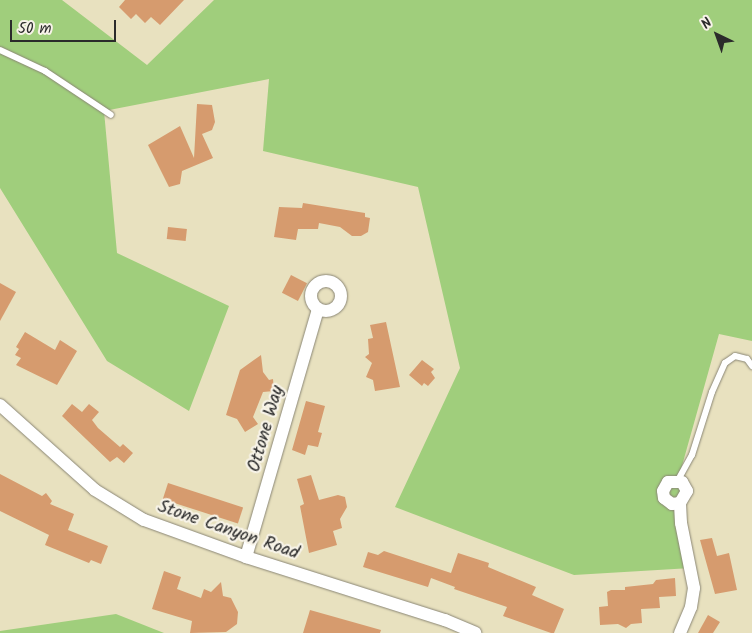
<!DOCTYPE html>
<style>
body{margin:0}
#map{position:relative;width:752px;height:633px;overflow:hidden;background:#e8e1bf;font-family:Kalam,sans-serif}
div>[style]{position:absolute}
.green>*{inset:0;background:#a0ce7c}
.building>*{inset:0;background:#d69b6e;transform-origin:0 0}
.roads{filter:drop-shadow(0 0 1px #8a8675) drop-shadow(0 0 1px #8a8675)}
.service>*{height:6px;margin:-3px;padding:0 3px;transform-origin:3px;border-radius:3px;background:#fff}
.minor>*{height:12px;margin:-6px;padding:0 6px;transform-origin:6px;border-radius:6px;background:#fff}
.minor>.ring{margin:-6px;padding:0;box-sizing:content-box;background:none;border:12px solid #fff;border-radius:50%}
span{translate:-50% -50%;white-space:nowrap;text-align:center;line-height:1.15;-webkit-text-stroke:4.5px #f7f3e8;paint-order:stroke}
.street-label{font-size:18px;color:#2b2b2b}
.north{position:absolute;left:692px;top:10px;width:50px;height:50px;-webkit-text-stroke:4px #f7f3e8;paint-order:stroke;rotate:318deg;font-size:14px;font-weight:700;line-height:20px;text-align:center;color:#2b2b2b}
.north::after{content:'';display:block;margin:auto;width:18px;height:22px;background:#2b2b2b;clip-path:polygon(50% 0,100% 100%,50% 72%,0 100%)}
.scale{position:absolute;left:10px;top:20px;width:106px;height:22px;box-sizing:border-box;border:2px solid #2b2b2b;border-top:0;padding-left:6px;font-size:15px;line-height:18px;white-space:nowrap;color:#2b2b2b;-webkit-text-stroke:4px #f7f3e8;paint-order:stroke}
</style>
<div id="map">
<div class="green">
<div style="clip-path:polygon(0 0,62px 0,147px 65px,214px 0,752px 0,752px 341px,719px 334px,678px 480px,684px 501px,691px 568px,574px 575px,395px 507px,460px 368px,418px 187px,263px 151px,269px 79px,104px 111px,117px 253px,229px 306px,189px 411px,107px 361px,0 188px)"></div>
<div style="clip-path:polygon(116px 614px,164px 633px,0 633px,0 631px)"></div>
</div>
<div class="building">
<div style="clip-path:polygon(125px 0,184px 0,160px 25px,151px 17px,145px 23px,136px 14px,131px 19px,119px 7px)"></div>
<div style="clip-path:polygon(197px 104px,212px 105px,215px 122px,212px 130px,202px 134px,213px 158px,182px 171px,180px 184px,169px 187px,148px 145px,180px 126px,194px 158px)"></div>
<div style="clip-path:polygon(303px 203px,365px 213px,365px 217px,370px 218px,368px 232px,361px 236px,352px 236px,340px 227px,319px 223px,318px 229px,298px 229px,296px 240px,274px 237px,279px 207px,302px 208px)"></div>
<div style="left:168px;top:227px;width:19px;height:12px;rotate:6deg"></div>
<div style="left:291px;top:275px;width:18px;height:20px;rotate:27deg"></div>
<div style="clip-path:polygon(0 283px,16px 292px,0 321px)"></div>
<div style="clip-path:polygon(386px 322px,400px 387px,375px 391px,373px 380px,366px 377px,372px 363px,365px 357px,369px 354px,368px 339px,373px 338px,370px 325px)"></div>
<div style="clip-path:polygon(25px 332px,55px 350px,60px 340px,77px 351px,57px 385px,16px 365px,21px 358px,15px 355px,19px 349px,16px 347px)"></div>
<div style="clip-path:polygon(261px 355px,263px 372px,269px 380px,273px 379px,274px 391px,263px 392px,253px 417px,258px 424px,245px 432px,237px 419px,226px 415px,240px 370px)"></div>
<div style="clip-path:polygon(422px 360px,434px 369px,431px 372px,435px 378px,428px 386px,424px 383px,422px 386px,409px 375px)"></div>
<div style="clip-path:polygon(306px 401px,325px 406px,318px 432px,322px 433px,318px 447px,308px 445px,305px 455px,292px 450px)"></div>
<div style="clip-path:polygon(72px 404px,82px 412px,89px 404px,99px 412px,92px 420px,98px 428px,120px 447px,123px 444px,133px 453px,124px 463px,117px 457px,110px 462px,62px 416px)"></div>
<div style="clip-path:polygon(0 474px,42px 496px,46px 493px,52px 501px,50px 504px,74px 514px,68px 530px,108px 546px,101px 564px,91px 560px,89px 563px,45px 545px,49px 535px,0 511px)"></div>
<div style="clip-path:polygon(311px 475px,319px 500px,338px 495px,345px 497px,347px 507px,340px 519px,342px 528px,333px 531px,337px 545px,309px 553px,300px 506px,304px 504px,297px 479px)"></div>
<div style="left:168px;top:483px;width:79px;height:17px;rotate:18deg"></div>
<div style="clip-path:polygon(712px 538px,717px 556px,729px 553px,737px 590px,715px 594px,700px 540px)"></div>
<div style="clip-path:polygon(384px 551px,451px 573px,458px 553px,489px 563px,488px 567px,536px 587px,532px 595px,564px 609px,554px 633px,551px 633px,503px 616px,507px 607px,454px 589px,455px 587px,431px 578px,428px 587px,363px 567px,368px 552px,378px 555px)"></div>
<div style="clip-path:polygon(164px 571px,181px 577px,177px 589px,201px 598px,204px 589px,211px 592px,221px 582px,223px 596px,231px 598px,238px 612px,237px 624px,226px 632px,190px 633px,192px 621px,152px 609px)"></div>
<div style="clip-path:polygon(675px 578px,676px 596px,659px 597px,660px 608px,641px 609px,642px 623px,631px 624px,626px 628px,618px 624px,600px 625px,599px 607px,608px 606px,607px 592px,611px 590px,625px 590px,625px 587px,653px 584px,656px 580px)"></div>
<div style="clip-path:polygon(310px 610px,381px 630px,380px 633px,303px 633px)"></div>
<div style="clip-path:polygon(708px 615px,720px 622px,713px 633px,698px 633px)"></div>
</div>
<div class="roads">
<div class="service">
<div style="left:0;top:50px;width:50px;rotate:25deg"></div>
<div style="left:45px;top:71px;width:79px;rotate:33.7deg"></div>
<div style="left:678px;top:480px;width:29px;rotate:-61deg"></div>
<div style="left:692px;top:455px;width:66px;rotate:-72.4deg"></div>
<div style="left:712px;top:392px;width:32px;rotate:-66deg"></div>
<div style="left:725px;top:363px;width:12px;rotate:-35deg"></div>
<div style="left:735px;top:356px;width:12px;rotate:14deg"></div>
<div style="left:747px;top:359px;width:9px;rotate:54deg"></div>
</div>
<div class="minor">
<div class="ring" style="left:311px;top:281px;width:18px;height:18px"></div>
<div style="left:0;top:405px;width:127px;rotate:41.8deg"></div>
<div style="left:95px;top:490px;width:57px;rotate:31.5deg"></div>
<div style="left:144px;top:520px;width:109px;rotate:19.9deg"></div>
<div style="left:246px;top:557px;width:209px;rotate:17.6deg"></div>
<div style="left:445px;top:620px;width:33px;rotate:23deg"></div>
<div style="left:246px;top:557px;width:258px;rotate:-73.8deg"></div>
<div style="left:680px;top:633px;width:28px;rotate:-67deg"></div>
<div style="left:691px;top:607px;width:19px;rotate:-81deg"></div>
<div style="left:694px;top:588px;width:66px;rotate:-101.3deg"></div>
<div style="left:681px;top:523px;width:20px;rotate:-93deg"></div>
<div style="left:680px;top:503px;width:14px;rotate:-60deg"></div>
<div style="left:687px;top:491px;width:10px;rotate:-119deg"></div>
<div style="left:682px;top:482px;width:14px;rotate:180deg"></div>
<div style="left:668px;top:482px;width:10px;rotate:119deg"></div>
<div style="left:663px;top:491px;width:7px;rotate:82deg"></div>
<div style="left:664px;top:498px;width:10px;rotate:37deg"></div>
<div style="left:672px;top:504px;width:8px;rotate:-7deg"></div>
</div>
</div>
<div class="street-label">
<span style="left:267px;top:429px;rotate:-74deg">Ottone Way</span>
<span style="left:228px;top:531px;rotate:19deg">Stone Canyon Road</span>
</div>
<div class="north">N</div>
<div class="scale">50 m</div>
</div>
